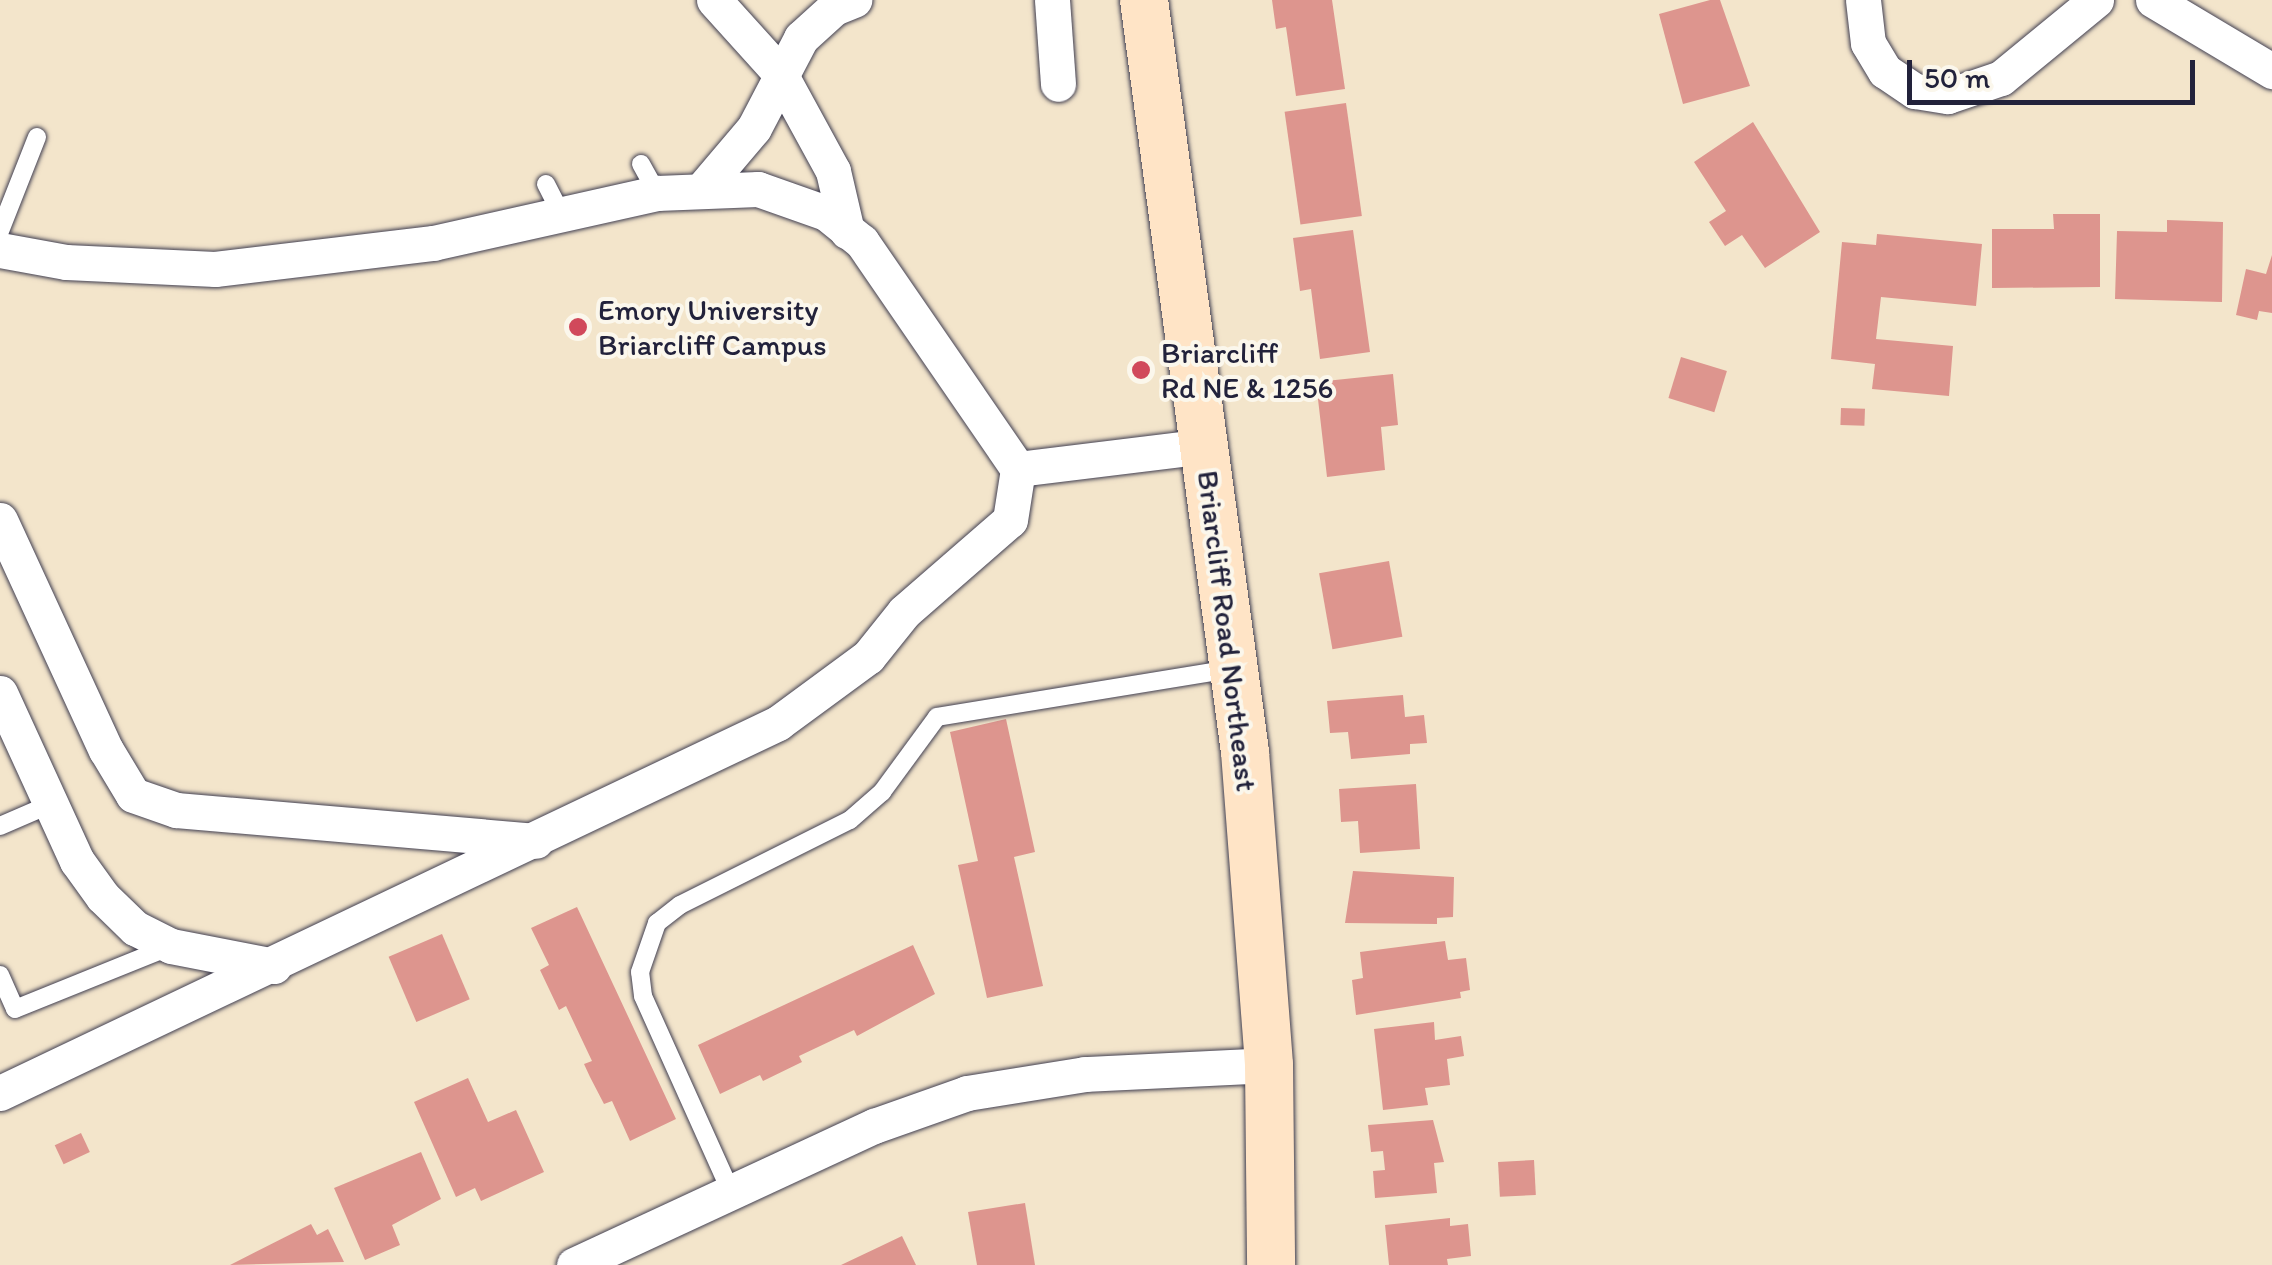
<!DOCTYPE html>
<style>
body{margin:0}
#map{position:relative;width:2272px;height:1265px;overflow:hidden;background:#f3e5cb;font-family:Itim,sans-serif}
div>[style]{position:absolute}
.building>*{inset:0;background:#dd958e;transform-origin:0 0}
.roads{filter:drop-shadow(0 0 2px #413f51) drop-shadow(0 0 2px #413f51)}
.lane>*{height:18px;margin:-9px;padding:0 9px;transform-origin:9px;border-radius:9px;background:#fff}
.street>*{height:35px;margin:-17.5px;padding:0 17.5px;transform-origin:17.5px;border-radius:17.5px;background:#fff}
.secondary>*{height:48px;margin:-24px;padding:0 24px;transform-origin:24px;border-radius:24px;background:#ffe4c6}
.dots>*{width:28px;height:28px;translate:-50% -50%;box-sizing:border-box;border:5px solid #fbf7ec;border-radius:50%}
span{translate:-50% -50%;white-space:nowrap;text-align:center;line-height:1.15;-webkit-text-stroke:8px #fbf7ec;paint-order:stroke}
.poi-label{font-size:30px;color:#22223b}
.left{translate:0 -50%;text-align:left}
.street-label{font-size:30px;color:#22223b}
.scale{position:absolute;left:1907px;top:60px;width:288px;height:45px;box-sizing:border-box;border:5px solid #22223b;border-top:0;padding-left:12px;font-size:30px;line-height:35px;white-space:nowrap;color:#22223b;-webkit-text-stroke:8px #fbf7ec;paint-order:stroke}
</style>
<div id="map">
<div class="building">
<div style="clip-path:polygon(1272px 0,1332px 0,1345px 89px,1296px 96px,1286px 27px,1276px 29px)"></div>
<div style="clip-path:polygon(1710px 0,1720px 0,1750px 86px,1683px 104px,1659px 14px)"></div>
<div style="left:1346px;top:103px;width:114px;height:62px;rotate:82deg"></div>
<div style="clip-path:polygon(1753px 122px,1820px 232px,1765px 268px,1742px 235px,1725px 246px,1709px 222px,1726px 211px,1694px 162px)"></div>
<div style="clip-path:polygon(2053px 214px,2100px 214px,2100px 287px,1992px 288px,1992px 229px,2054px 229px)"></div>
<div style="clip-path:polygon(2167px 220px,2223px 222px,2222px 302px,2115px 299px,2117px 231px,2167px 232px)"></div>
<div style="clip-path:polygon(1353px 230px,1370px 352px,1320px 359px,1311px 289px,1300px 291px,1293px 238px)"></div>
<div style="clip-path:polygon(1877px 234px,1982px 244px,1976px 306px,1881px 297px,1876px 339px,1953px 346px,1949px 396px,1872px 389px,1875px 364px,1831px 359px,1842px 242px,1876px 245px)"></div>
<div style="clip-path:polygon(2272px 255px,2272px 313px,2259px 311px,2257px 320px,2236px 315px,2246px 269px,2266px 274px)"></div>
<div style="left:1681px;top:357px;width:48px;height:43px;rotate:17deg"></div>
<div style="clip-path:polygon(1393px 374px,1398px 425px,1381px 427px,1385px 470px,1327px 477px,1316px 382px)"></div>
<div style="left:1841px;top:408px;width:24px;height:17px;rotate:2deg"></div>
<div style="left:1389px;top:561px;width:77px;height:71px;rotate:80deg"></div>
<div style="clip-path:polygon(1403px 695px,1405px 717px,1424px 715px,1427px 743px,1410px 744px,1410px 754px,1351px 759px,1348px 732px,1330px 733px,1327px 701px)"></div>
<div style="clip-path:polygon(1006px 719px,1035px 852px,1014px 857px,1043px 986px,987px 998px,958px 865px,978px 861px,950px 732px)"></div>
<div style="clip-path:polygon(1416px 784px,1420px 849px,1360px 853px,1358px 821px,1341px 822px,1339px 789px)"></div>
<div style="clip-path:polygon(1353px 871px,1454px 877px,1453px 917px,1437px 918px,1437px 924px,1345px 923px)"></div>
<div style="clip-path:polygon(577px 907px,676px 1119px,630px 1141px,612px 1101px,604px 1104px,590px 1077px,584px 1064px,592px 1061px,566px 1006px,559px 1010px,540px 970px,549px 965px,531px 928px)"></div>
<div style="left:442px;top:934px;width:71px;height:58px;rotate:67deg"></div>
<div style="clip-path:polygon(1445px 941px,1448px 960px,1466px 958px,1470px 990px,1460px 992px,1461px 998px,1356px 1015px,1352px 980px,1363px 978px,1360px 952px)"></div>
<div style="clip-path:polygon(913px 945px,935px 994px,857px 1036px,854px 1030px,799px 1056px,802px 1062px,763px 1081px,760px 1075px,720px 1094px,698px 1045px)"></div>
<div style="clip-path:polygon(1434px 1022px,1435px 1040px,1461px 1036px,1464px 1056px,1447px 1059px,1450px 1085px,1425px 1088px,1428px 1105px,1383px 1110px,1374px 1029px)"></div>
<div style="clip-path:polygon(468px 1078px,488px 1122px,516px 1110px,544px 1172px,481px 1201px,475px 1188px,456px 1197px,414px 1102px)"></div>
<div style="clip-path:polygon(1433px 1120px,1444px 1162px,1434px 1163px,1437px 1193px,1375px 1198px,1373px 1171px,1385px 1170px,1383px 1151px,1371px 1152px,1368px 1125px)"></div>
<div style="left:81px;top:1133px;width:21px;height:29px;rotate:65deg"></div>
<div style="clip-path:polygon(421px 1152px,441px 1199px,392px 1225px,400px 1245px,365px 1260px,334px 1188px)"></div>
<div style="left:1534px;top:1160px;width:35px;height:36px;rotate:87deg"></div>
<div style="clip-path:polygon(1025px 1203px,1035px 1265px,977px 1265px,968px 1212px)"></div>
<div style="clip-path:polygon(1450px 1218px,1450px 1226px,1468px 1224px,1471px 1256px,1447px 1259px,1448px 1265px,1389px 1265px,1385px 1225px)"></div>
<div style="clip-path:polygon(311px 1224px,317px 1235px,328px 1229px,344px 1262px,230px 1265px)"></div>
<div style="clip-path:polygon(902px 1236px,916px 1265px,841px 1265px,879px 1247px)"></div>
</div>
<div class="roads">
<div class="lane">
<div style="left:641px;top:164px;width:33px;rotate:61deg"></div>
<div style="left:546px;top:184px;width:34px;rotate:63deg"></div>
<div style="left:0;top:231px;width:101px;rotate:-68.5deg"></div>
<div style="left:0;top:826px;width:56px;rotate:-23.3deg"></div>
<div style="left:0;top:975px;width:37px;rotate:66deg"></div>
<div style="left:15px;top:1009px;width:168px;rotate:-22deg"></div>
<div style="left:731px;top:1192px;width:215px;rotate:-114.2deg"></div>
<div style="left:643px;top:996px;width:24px;rotate:-97deg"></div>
<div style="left:640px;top:972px;width:52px;rotate:-70.9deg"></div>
<div style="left:657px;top:923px;width:29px;rotate:-38deg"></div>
<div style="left:680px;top:905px;width:190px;rotate:-26.6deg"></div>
<div style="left:850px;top:820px;width:43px;rotate:-41.2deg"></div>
<div style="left:882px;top:792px;width:93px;rotate:-53.7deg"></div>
<div style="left:937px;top:717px;width:297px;rotate:-9.3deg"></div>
</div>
<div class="street">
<div style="left:714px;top:0;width:97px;rotate:47.9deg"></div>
<div style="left:779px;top:72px;width:113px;rotate:61.4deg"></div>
<div style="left:833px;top:171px;width:62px;rotate:76.9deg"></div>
<div style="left:1052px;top:0;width:84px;rotate:85.9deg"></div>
<div style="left:1863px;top:0;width:43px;rotate:83.4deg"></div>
<div style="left:1868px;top:43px;width:33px;rotate:59deg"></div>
<div style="left:1885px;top:71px;width:36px;rotate:34deg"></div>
<div style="left:1915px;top:91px;width:33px;rotate:9deg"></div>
<div style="left:1948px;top:96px;width:56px;rotate:-18.8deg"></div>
<div style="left:2001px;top:78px;width:123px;rotate:-39.4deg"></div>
<div style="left:2153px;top:0;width:139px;rotate:30.8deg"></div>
<div style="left:704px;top:187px;width:77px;rotate:-49.7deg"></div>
<div style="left:754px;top:128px;width:102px;rotate:-62.4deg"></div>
<div style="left:801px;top:38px;width:45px;rotate:-42.3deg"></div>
<div style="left:834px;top:8px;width:22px;rotate:-22deg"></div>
<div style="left:0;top:250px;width:67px;rotate:10.3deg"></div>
<div style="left:66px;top:262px;width:149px;rotate:2.7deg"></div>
<div style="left:215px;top:269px;width:220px;rotate:-6.8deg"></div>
<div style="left:433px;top:243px;width:230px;rotate:-12.6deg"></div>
<div style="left:657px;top:193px;width:101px;rotate:-2.3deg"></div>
<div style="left:758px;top:189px;width:72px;rotate:19.4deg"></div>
<div style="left:826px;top:213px;width:46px;rotate:38.9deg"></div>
<div style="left:862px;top:242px;width:275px;rotate:55.5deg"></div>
<div style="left:1018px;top:469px;width:187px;rotate:-7deg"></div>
<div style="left:0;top:520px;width:253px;rotate:65.3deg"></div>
<div style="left:106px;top:750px;width:52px;rotate:59deg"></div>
<div style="left:133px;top:795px;width:46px;rotate:19.2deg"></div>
<div style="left:176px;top:810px;width:361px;rotate:4.9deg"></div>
<div style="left:0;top:693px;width:185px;rotate:65.4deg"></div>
<div style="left:77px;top:861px;width:44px;rotate:54.2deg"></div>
<div style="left:103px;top:897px;width:45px;rotate:44.1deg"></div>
<div style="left:135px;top:928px;width:40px;rotate:26.6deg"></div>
<div style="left:171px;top:946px;width:105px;rotate:11deg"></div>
<div style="left:0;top:1093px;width:862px;rotate:-25.43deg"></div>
<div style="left:778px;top:723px;width:112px;rotate:-36.3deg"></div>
<div style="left:868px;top:657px;width:58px;rotate:-51.3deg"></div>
<div style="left:904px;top:612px;width:140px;rotate:-41deg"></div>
<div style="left:1010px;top:520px;width:52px;rotate:-81.1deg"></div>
<div style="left:574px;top:1265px;width:331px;rotate:-24.9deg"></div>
<div style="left:874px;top:1126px;width:99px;rotate:-19.5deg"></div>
<div style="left:967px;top:1093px;width:120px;rotate:-9.1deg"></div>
<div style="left:1085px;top:1074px;width:184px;rotate:-2.8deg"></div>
</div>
<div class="secondary">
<div style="left:1144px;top:0;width:759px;rotate:82.35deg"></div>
<div style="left:1245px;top:752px;width:314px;rotate:85.6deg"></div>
<div style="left:1269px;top:1065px;width:200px;rotate:89.4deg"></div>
</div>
</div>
<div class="dots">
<div style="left:578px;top:327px;background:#d1495b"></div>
<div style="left:1141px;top:370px;background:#d1495b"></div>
</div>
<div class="poi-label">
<span class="left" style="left:598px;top:327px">Emory University<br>Briarcliff Campus</span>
<span class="left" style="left:1161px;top:370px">Briarcliff<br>Rd NE &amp; 1256</span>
</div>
<div class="street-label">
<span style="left:1227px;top:631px;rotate:83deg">Briarcliff Road Northeast</span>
</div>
<div class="scale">50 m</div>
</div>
